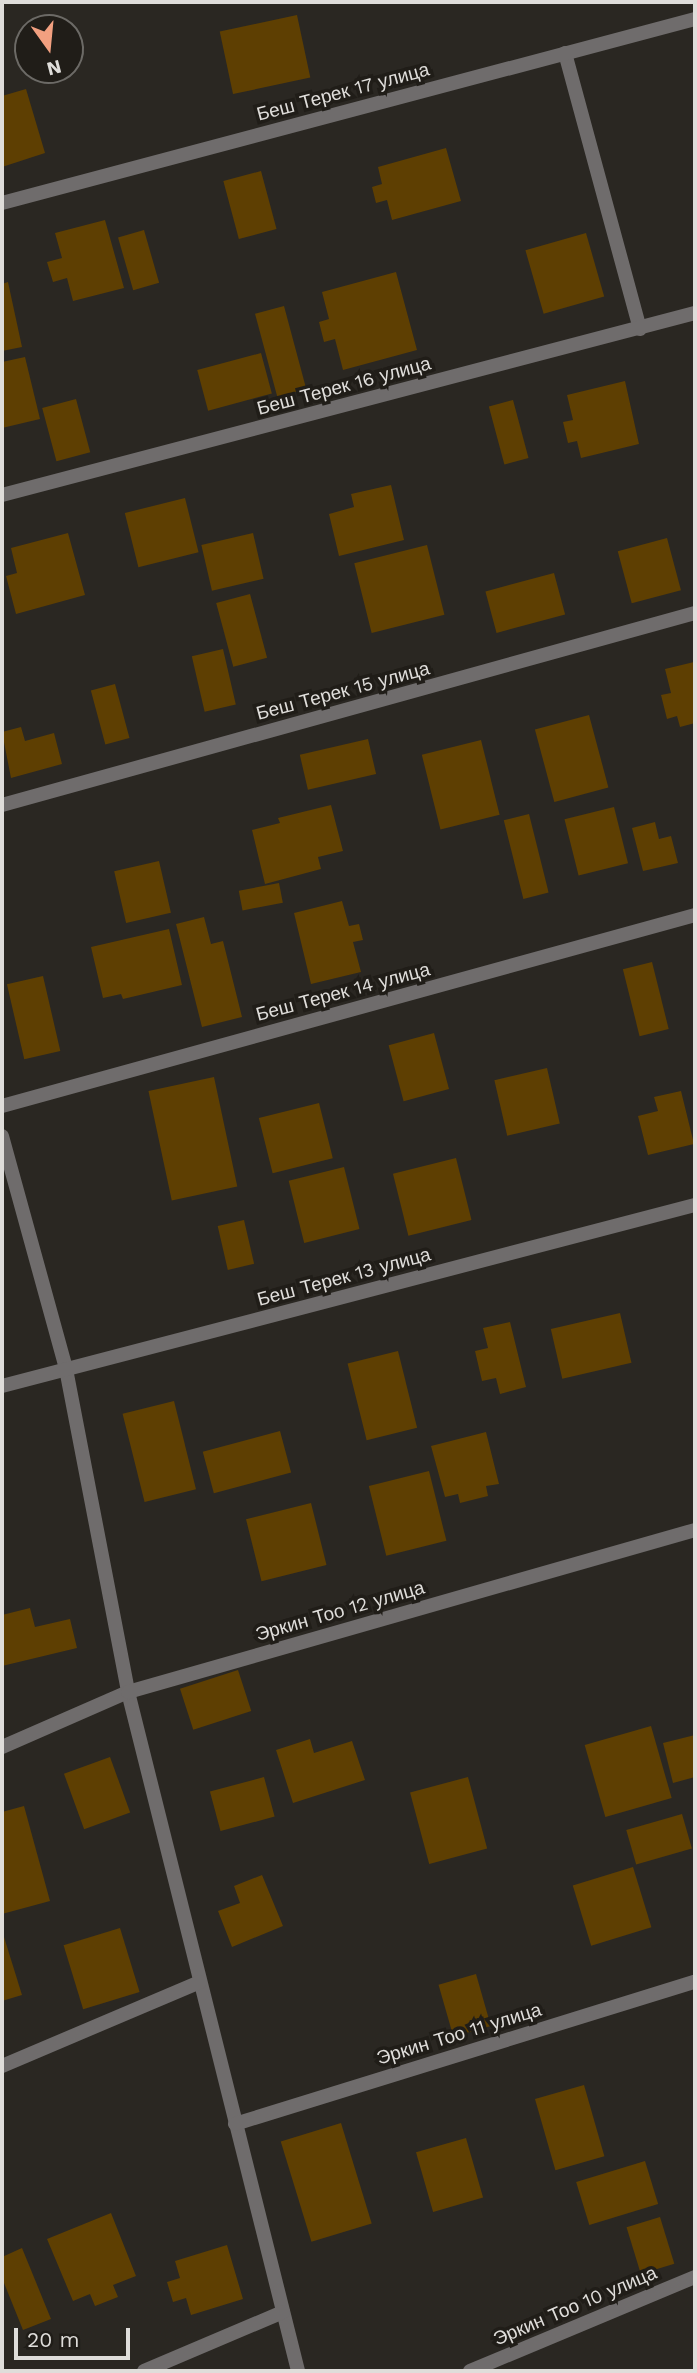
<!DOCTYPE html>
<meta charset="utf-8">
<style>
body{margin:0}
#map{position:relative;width:697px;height:2373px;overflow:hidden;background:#2a2722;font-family:"Work Sans",sans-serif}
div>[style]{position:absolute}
.building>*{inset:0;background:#5e3f02;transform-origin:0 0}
.minor>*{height:14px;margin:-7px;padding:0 7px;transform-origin:7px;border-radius:7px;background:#6f6c6c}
span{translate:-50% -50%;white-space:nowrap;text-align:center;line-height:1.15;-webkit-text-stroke:7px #201d18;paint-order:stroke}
.street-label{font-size:19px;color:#dfddda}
.frame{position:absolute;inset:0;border:4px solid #dfddda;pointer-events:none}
.north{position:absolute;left:14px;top:14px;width:70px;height:70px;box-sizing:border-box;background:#201d18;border:2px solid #6c6a66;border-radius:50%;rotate:165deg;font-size:19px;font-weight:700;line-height:28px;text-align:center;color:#dfddda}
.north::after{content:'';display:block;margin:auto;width:24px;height:32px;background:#f2a080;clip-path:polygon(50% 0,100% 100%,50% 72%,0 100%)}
.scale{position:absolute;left:14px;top:2328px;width:116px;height:32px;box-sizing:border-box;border:4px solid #dfddda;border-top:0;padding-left:9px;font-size:21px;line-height:24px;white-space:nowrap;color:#dfddda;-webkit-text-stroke:5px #201d18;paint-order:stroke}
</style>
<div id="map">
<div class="building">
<div style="left:297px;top:15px;width:64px;height:79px;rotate:78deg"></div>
<div style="clip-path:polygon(26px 89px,45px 153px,2px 167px,2px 96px)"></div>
<div style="clip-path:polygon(446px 148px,461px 201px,392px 220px,387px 200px,376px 203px,372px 187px,382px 184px,378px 167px)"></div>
<div style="left:261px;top:171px;width:60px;height:39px;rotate:75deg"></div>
<div style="clip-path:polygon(105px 220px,124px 288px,73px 301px,67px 278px,53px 282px,47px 262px,62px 258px,55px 233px)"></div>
<div style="left:144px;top:230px;width:55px;height:27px;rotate:74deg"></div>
<div style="left:586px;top:233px;width:66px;height:63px;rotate:74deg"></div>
<div style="clip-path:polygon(396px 272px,417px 350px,343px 370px,335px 339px,324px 342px,319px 322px,329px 319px,322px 292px)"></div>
<div style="clip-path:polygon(8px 282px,22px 347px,2px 351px,2px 284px)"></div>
<div style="left:284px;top:306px;width:86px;height:30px;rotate:75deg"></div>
<div style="left:261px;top:353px;width:42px;height:66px;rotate:75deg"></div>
<div style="clip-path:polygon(25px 357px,40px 419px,2px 428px,2px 362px)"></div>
<div style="clip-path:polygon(625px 381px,639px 444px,581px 458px,577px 441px,568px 443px,563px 422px,573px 420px,567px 395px)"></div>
<div style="left:76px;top:399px;width:55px;height:35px;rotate:75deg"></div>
<div style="left:513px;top:400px;width:60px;height:25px;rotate:75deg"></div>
<div style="clip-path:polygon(391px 485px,404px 540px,339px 556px,329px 514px,354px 507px,351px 494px)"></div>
<div style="left:185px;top:498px;width:56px;height:62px;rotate:76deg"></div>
<div style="clip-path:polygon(68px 533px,85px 595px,16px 614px,6px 576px,17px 573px,11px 548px)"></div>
<div style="left:253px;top:533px;width:47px;height:53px;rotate:77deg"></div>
<div style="left:667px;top:538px;width:54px;height:51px;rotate:75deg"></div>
<div style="left:427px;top:545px;width:72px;height:75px;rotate:76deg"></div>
<div style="left:554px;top:573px;width:43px;height:71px;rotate:75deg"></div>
<div style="left:250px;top:594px;width:66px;height:35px;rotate:75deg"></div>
<div style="left:223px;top:649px;width:57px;height:32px;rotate:77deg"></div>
<div style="clip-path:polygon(694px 662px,695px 723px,680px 727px,677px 716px,667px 719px,661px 695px,671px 693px,665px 669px)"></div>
<div style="left:115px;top:684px;width:56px;height:25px;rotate:75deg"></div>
<div style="left:589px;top:715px;width:75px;height:56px;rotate:75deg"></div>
<div style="clip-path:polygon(21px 727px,25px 741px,54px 733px,62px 764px,11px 778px,2px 732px)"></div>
<div style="left:368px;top:739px;width:36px;height:70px;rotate:77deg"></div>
<div style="left:481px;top:740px;width:77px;height:61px;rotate:76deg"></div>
<div style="clip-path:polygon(331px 805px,343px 851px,318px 857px,321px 869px,265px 884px,252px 830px,280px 823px,278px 818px)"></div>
<div style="left:614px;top:807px;width:58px;height:51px;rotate:76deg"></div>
<div style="left:529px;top:814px;width:81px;height:26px;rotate:76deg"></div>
<div style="clip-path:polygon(655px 822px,659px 839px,671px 836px,678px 863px,643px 871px,632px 828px)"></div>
<div style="left:159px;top:861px;width:53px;height:46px;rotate:77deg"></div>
<div style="left:279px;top:883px;width:20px;height:41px;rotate:79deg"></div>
<div style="clip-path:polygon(342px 901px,349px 926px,359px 924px,363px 940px,353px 942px,361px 972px,311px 984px,294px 913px)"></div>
<div style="clip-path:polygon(204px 917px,211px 944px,223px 941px,242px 1017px,202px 1027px,176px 924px)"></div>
<div style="clip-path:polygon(169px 929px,182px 985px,123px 999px,121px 994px,103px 998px,91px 947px)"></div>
<div style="left:652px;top:962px;width:69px;height:30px;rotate:76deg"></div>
<div style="left:43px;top:976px;width:77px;height:37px;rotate:77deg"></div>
<div style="left:434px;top:1033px;width:58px;height:47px;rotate:75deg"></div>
<div style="left:547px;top:1068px;width:57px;height:54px;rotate:77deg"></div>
<div style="left:214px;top:1077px;width:112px;height:67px;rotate:78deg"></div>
<div style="clip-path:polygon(681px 1091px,694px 1144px,648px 1155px,638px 1116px,658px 1111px,654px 1097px)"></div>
<div style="left:319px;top:1103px;width:57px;height:62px;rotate:76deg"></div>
<div style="left:456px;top:1158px;width:64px;height:65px;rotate:76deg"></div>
<div style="left:344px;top:1167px;width:64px;height:57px;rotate:76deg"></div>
<div style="left:244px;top:1220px;width:45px;height:27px;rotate:77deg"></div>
<div style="left:620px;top:1313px;width:51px;height:71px;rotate:77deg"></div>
<div style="clip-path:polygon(510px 1322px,526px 1387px,500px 1394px,496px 1378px,482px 1381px,475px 1351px,488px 1348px,483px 1328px)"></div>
<div style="left:398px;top:1351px;width:79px;height:52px;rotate:76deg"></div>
<div style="left:174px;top:1401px;width:91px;height:53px;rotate:76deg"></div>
<div style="left:280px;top:1431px;width:43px;height:80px;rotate:75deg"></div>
<div style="clip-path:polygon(486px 1432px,499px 1484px,486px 1486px,488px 1496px,460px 1503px,458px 1494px,445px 1497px,431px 1446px)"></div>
<div style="left:429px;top:1471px;width:72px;height:62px;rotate:76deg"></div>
<div style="left:311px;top:1503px;width:64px;height:67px;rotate:76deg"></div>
<div style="clip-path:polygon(30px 1608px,35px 1627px,70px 1619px,77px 1648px,2px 1666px,2px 1615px)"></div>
<div style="left:238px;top:1670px;width:43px;height:61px;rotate:72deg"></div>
<div style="left:651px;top:1726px;width:75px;height:69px;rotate:74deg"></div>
<div style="clip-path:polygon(695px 1735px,695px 1777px,673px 1783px,663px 1743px)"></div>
<div style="clip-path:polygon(310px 1739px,314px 1753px,352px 1741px,365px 1780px,293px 1803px,276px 1750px)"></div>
<div style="left:110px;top:1757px;width:59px;height:49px;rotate:70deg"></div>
<div style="left:264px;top:1777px;width:41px;height:56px;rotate:75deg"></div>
<div style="left:468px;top:1777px;width:74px;height:60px;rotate:75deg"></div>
<div style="clip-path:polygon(24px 1806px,50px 1901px,2px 1914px,2px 1812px)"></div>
<div style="left:682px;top:1814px;width:36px;height:58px;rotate:74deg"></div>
<div style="left:633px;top:1867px;width:63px;height:63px;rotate:73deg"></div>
<div style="clip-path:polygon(262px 1875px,283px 1926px,232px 1947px,218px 1911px,240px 1903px,234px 1886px)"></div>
<div style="left:120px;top:1928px;width:67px;height:59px;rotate:73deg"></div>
<div style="clip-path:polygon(4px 1937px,22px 1995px,2px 2001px,2px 1938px)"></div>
<div style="left:476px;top:1974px;width:54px;height:39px;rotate:74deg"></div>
<div style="left:584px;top:2085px;width:74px;height:51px;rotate:74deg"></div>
<div style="left:341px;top:2123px;width:105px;height:63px;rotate:73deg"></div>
<div style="left:466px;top:2138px;width:62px;height:52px;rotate:74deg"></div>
<div style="left:645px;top:2161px;width:45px;height:72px;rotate:73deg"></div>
<div style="clip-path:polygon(111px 2213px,136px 2276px,113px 2285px,118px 2297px,95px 2306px,90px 2294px,73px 2301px,47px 2239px)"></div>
<div style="left:660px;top:2217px;width:49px;height:35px;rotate:73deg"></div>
<div style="clip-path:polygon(227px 2245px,243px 2299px,191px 2315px,186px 2298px,173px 2302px,167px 2282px,180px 2278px,175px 2261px)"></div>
<div style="clip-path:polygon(22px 2248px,51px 2319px,23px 2330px,2px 2278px,2px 2257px)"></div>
</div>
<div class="minor">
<div style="left:565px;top:53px;width:286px;rotate:74.8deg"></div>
<div style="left:2px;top:203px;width:717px;rotate:-14.87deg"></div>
<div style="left:2px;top:495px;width:717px;rotate:-14.72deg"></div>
<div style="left:2px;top:805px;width:719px;rotate:-15.49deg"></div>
<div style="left:2px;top:1106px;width:719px;rotate:-15.41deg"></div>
<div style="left:2px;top:1136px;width:242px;rotate:74.6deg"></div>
<div style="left:66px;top:1369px;width:329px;rotate:79.1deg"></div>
<div style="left:128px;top:1692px;width:700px;rotate:75.94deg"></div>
<div style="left:2px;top:1386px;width:716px;rotate:-14.64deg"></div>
<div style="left:2px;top:1747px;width:137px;rotate:-23.6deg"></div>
<div style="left:128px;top:1692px;width:590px;rotate:-15.95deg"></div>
<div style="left:2px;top:2066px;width:215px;rotate:-23deg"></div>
<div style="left:235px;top:2124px;width:481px;rotate:-17.2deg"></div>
<div style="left:144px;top:2371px;width:151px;rotate:-23deg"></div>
<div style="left:470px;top:2371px;width:244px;rotate:-22.7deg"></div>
</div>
<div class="street-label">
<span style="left:343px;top:92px;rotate:-15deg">Беш Терек 17 улица</span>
<span style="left:344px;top:386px;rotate:-15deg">Беш Терек 16 улица</span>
<span style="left:343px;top:691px;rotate:-15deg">Беш Терек 15 улица</span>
<span style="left:343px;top:992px;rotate:-15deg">Беш Терек 14 улица</span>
<span style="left:344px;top:1277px;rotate:-15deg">Беш Терек 13 улица</span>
<span style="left:340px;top:1611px;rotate:-16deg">Эркин Тоо 12 улица</span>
<span style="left:459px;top:2034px;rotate:-17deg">Эркин Тоо 11 улица</span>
<span style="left:575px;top:2306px;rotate:-23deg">Эркин Тоо 10 улица</span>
</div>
<div class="frame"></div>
<div class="north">N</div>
<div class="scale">20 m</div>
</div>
